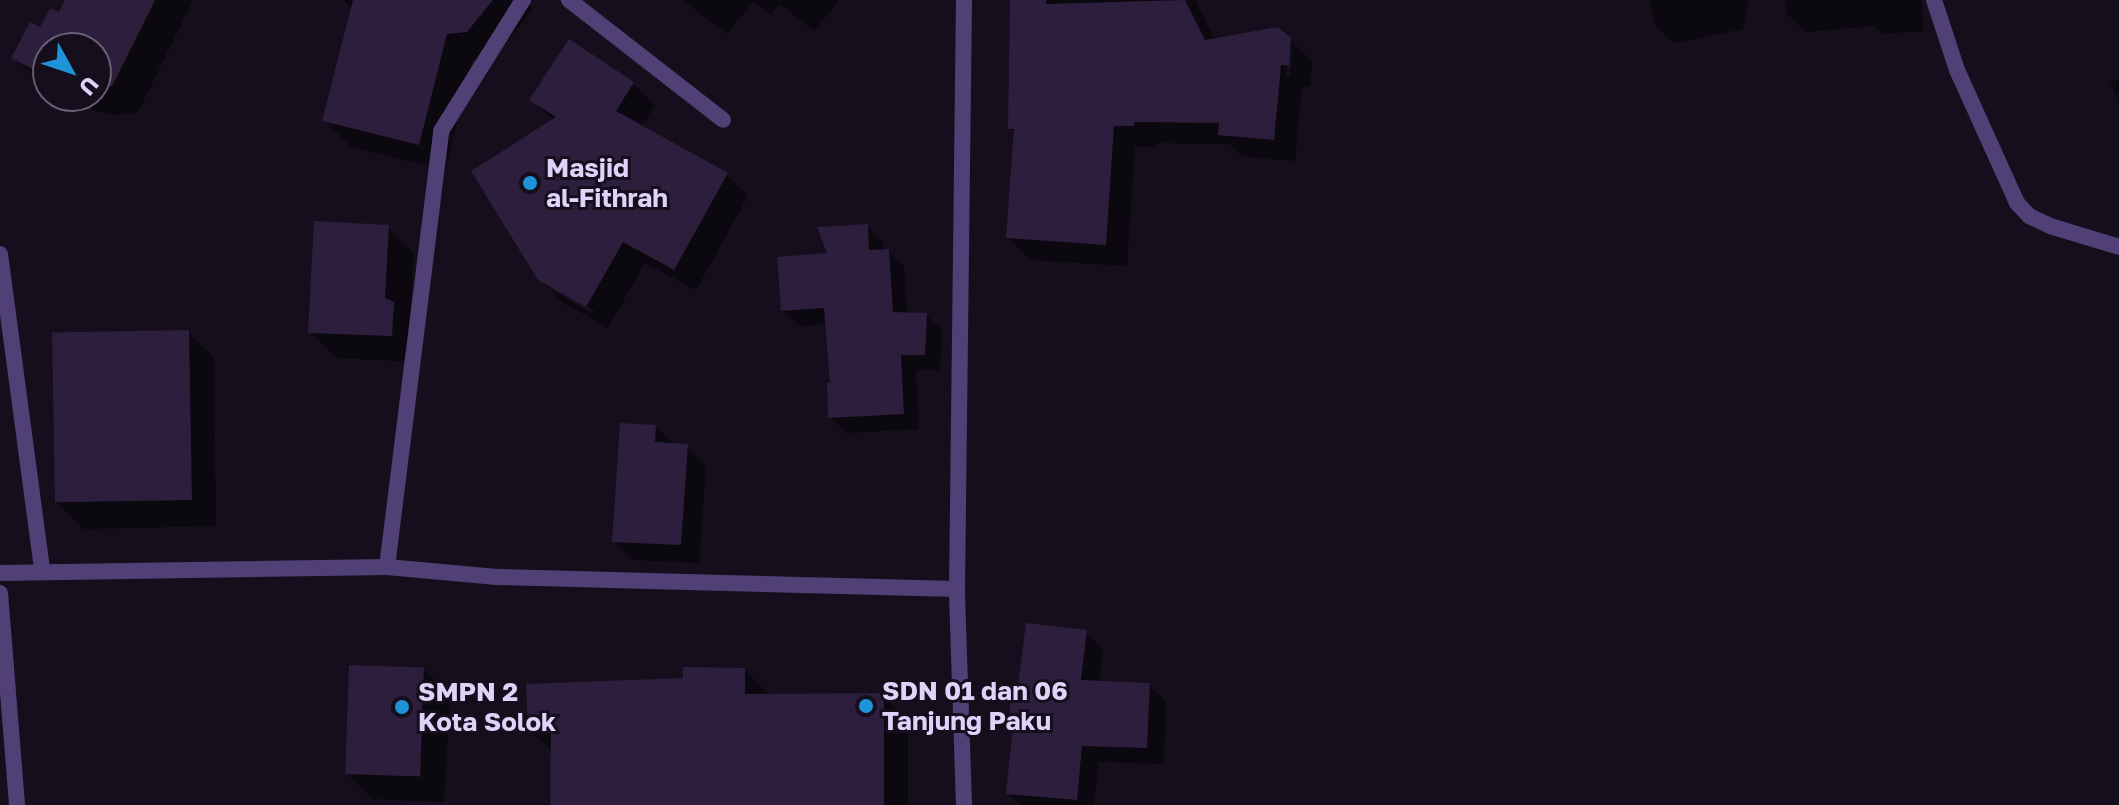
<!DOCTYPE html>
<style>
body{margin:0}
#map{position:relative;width:2119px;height:805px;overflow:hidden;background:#150f1d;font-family:"Golos Text",sans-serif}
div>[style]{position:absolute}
.shadow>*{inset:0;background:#0007}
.building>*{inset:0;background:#2c1e3c;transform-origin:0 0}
.minor>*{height:16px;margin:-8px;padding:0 8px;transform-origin:8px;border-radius:8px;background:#514076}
.tertiary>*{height:16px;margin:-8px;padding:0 8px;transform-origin:8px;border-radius:8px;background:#514076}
.dots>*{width:22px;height:22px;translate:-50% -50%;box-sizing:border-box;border:4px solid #150f1d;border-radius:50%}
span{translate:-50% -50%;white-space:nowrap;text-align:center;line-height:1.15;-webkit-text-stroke:6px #150f1d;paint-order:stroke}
.poi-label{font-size:26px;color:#e1d2f9;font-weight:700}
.left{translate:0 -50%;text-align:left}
.north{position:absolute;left:32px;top:32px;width:80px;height:80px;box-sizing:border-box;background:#150f1d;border:2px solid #675d75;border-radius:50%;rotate:130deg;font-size:22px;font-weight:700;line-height:32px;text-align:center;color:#e1d2f9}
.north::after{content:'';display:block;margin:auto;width:28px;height:36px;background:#1e93d8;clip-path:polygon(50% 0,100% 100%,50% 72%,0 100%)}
</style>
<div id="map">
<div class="shadow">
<div style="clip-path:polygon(67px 0,193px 0,138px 112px,118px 115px,95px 111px,64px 96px,96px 96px,96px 48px,48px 48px,48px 88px,14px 58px,60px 14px)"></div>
<div style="clip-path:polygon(343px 0,524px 0,533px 9px,494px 58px,473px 59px,445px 170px,351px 147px,325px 121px,352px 10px)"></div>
<div style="clip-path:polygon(683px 0,839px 0,814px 31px,780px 4px,771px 15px,753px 1px,727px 34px)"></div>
<div style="clip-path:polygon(evenodd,1012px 0,1195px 0,1215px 40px,1290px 40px,1312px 62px,1310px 87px,1302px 86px,1295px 161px,1242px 156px,1230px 144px,1155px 143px,1155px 147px,1135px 147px,1127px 266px,1030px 260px,1008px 238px,1015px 133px,1010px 128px,1012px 0,1288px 50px,1292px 50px,1290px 76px,1286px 76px,1288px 50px)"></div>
<div style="clip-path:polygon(1650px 0,1749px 0,1743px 29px,1674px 43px,1655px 25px)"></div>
<div style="clip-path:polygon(1785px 0,1922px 0,1923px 31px,1882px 34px,1874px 26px,1805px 32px,1786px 13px)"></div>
<div style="clip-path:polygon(2119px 79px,2119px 101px,2110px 83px)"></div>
<div style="clip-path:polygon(633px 84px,655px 105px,641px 127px,726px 174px,748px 196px,696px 290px,645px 263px,608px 328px,562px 302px,550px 289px,593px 314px,595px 311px,550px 285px,550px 289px,540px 279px,554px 121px,531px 99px)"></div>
<div style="clip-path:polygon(867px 226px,883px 242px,883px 251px,888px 251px,904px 267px,907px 314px,926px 315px,942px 330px,940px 370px,916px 370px,919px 429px,846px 433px,830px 417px,832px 385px,827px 324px,799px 326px,783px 310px,830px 255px)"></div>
<div style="clip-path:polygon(388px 227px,414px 253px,410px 322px,417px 362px,337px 358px,310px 332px)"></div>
<div style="clip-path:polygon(188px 332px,214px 358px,216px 526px,83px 529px,56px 502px)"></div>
<div style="clip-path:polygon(656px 427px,674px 445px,687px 446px,706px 465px,699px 563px,633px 560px,614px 541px)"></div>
<div style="clip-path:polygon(1086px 632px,1103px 650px,1099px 683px,1149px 685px,1166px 702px,1164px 764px,1099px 762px,1094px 805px,1020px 805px,1008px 793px,1015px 729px,1011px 725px,1019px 695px)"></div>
<div style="clip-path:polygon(424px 670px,450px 696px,444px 802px,373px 799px,346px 773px)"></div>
<div style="clip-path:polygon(745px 670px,769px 694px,883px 695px,908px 719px,908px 805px,549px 805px,552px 752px,530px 730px,685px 680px)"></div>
</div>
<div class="building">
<div style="clip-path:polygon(65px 0,155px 0,112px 86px,96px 89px,96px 48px,48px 48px,48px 77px,11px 58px,30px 22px,40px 27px,50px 8px,59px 12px)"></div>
<div style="clip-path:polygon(353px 0,493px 0,467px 32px,447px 34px,419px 145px,322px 121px)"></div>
<div style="clip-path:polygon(1010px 0,1046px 0,1046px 4px,1185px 0,1205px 40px,1278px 27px,1291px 38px,1289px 66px,1281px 65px,1274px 140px,1218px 135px,1219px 123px,1134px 122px,1134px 126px,1114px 126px,1106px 245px,1006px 238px,1014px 129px,1008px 129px)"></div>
<div style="clip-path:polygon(569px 39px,634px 82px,616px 111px,728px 173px,674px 270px,623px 242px,586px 307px,538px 280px,471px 171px,556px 117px,529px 100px)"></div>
<div style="clip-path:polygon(314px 221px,389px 225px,385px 298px,394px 302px,392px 336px,308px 333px)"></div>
<div style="clip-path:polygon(868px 224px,869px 250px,889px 249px,893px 312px,927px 313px,925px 355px,901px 355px,904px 414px,828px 418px,827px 383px,830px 383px,824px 308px,781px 311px,777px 257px,827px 253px,817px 227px)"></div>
<div style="left:189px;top:330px;width:170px;height:137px;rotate:89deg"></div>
<div style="clip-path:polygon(620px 423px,656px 425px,655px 442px,688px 444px,681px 545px,612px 542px)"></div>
<div style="clip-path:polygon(1026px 623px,1087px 630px,1081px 680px,1150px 683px,1147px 748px,1082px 746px,1077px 800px,1006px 794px,1013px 726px,1009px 726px,1011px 693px,1017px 693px)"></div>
<div style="left:349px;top:665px;width:75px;height:109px;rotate:2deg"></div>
<div style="clip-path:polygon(683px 667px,745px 668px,745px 694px,884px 693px,884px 805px,550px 805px,551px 730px,528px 731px,526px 684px,683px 678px)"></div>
</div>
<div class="minor">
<div style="left:569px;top:0;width:195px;rotate:37.9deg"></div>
<div style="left:1934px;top:0;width:74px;rotate:71.8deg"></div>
<div style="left:1957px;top:70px;width:146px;rotate:65.7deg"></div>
<div style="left:2017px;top:203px;width:18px;rotate:47deg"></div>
<div style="left:2029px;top:216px;width:23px;rotate:25deg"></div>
<div style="left:2050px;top:226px;width:72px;rotate:16.9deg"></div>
<div style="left:0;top:254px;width:319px;rotate:82.4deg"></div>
<div style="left:387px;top:567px;width:439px;rotate:-82.9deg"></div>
<div style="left:441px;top:131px;width:155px;rotate:-58deg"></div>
<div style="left:0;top:573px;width:387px;rotate:-0.9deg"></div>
<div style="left:387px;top:567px;width:110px;rotate:5.2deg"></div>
<div style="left:497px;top:577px;width:460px;rotate:1.5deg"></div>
<div style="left:0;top:593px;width:213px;rotate:85.4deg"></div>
</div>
<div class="tertiary">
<div style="left:964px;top:805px;width:216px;rotate:-91.9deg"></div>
<div style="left:957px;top:589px;width:589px;rotate:-89.32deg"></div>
</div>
<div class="dots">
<div style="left:530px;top:183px;background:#1e93d8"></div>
<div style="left:866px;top:706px;background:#1e93d8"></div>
<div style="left:402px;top:707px;background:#1e93d8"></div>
</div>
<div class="poi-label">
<span class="left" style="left:546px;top:183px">Masjid<br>al-Fithrah</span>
<span class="left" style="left:882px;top:706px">SDN 01 dan 06<br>Tanjung Paku</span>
<span class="left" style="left:418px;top:707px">SMPN 2<br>Kota Solok</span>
</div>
<div class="north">U</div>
</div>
